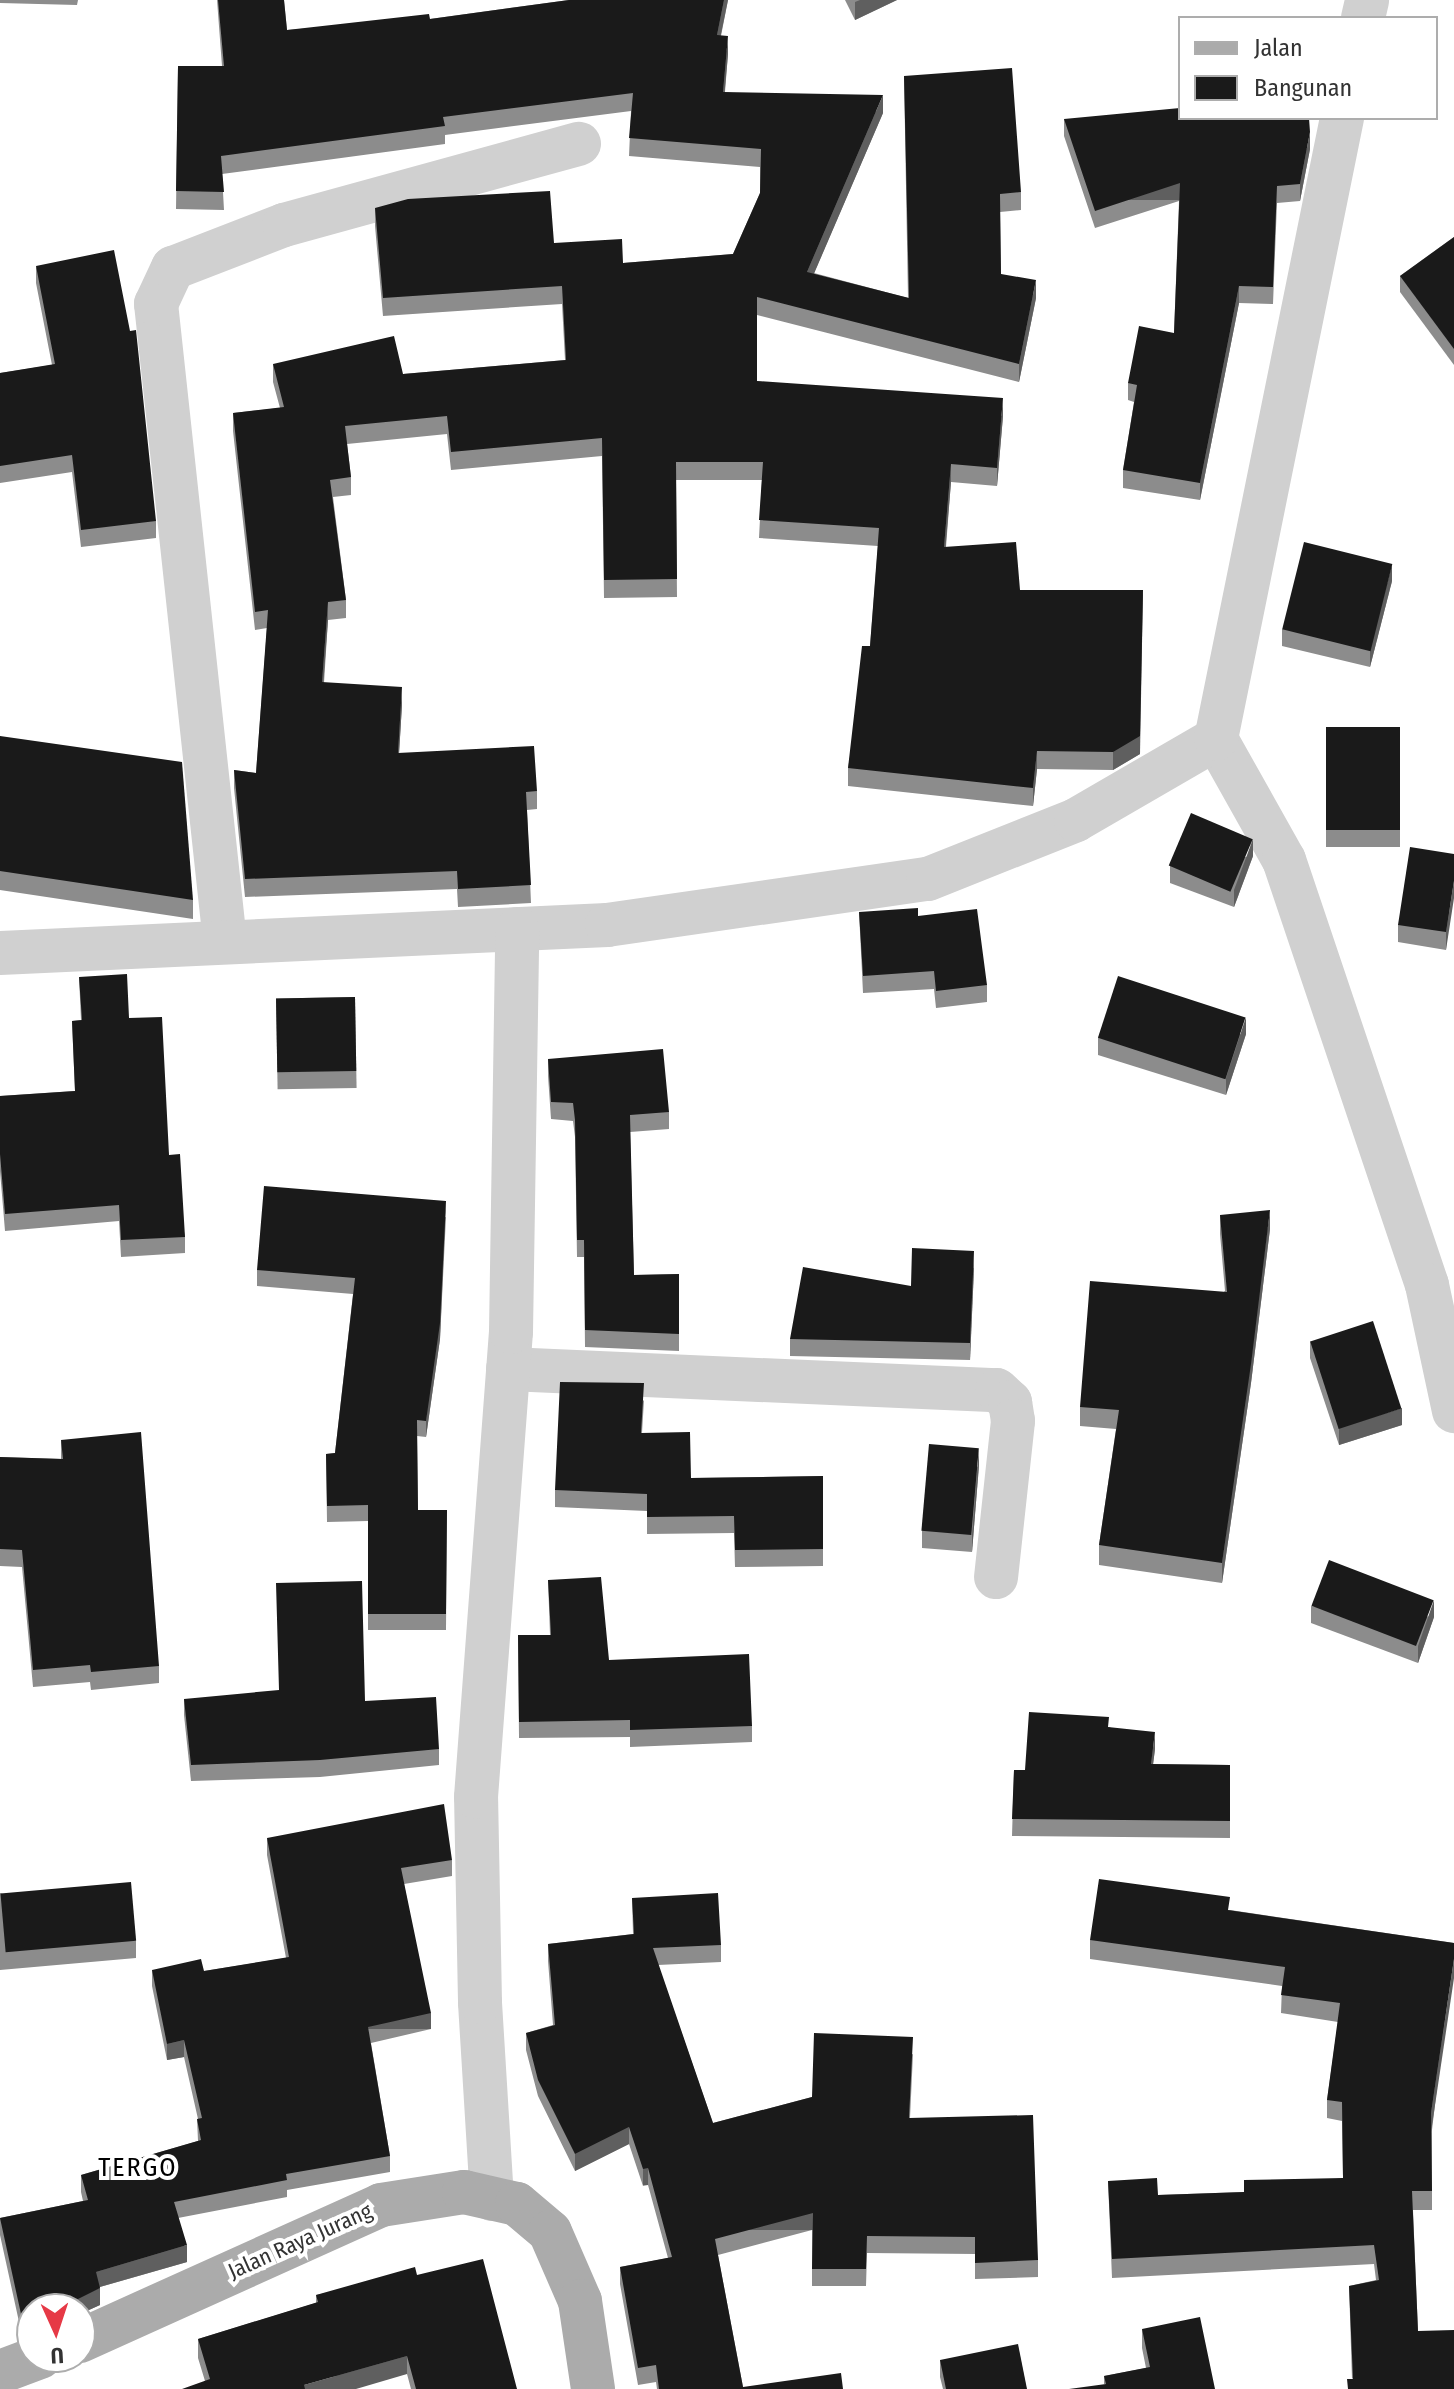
<!DOCTYPE html>
<style>
body{margin:0}
#map{position:relative;width:1454px;height:2389px;overflow:hidden;background:#fff;font-family:"Fira Sans Condensed",sans-serif}
div>[style]{position:absolute}
.minor>*{height:44px;margin:-22px;padding:0 22px;transform-origin:22px;border-radius:22px;background:#d0d0d0}
.major>*{height:44px;margin:-22px;padding:0 22px;transform-origin:22px;border-radius:22px;background:#ababab}
.wall>*{inset:0;background:#8c8c8c;transform-origin:0 0}
.shaded-wall>*{inset:0;background:#5f5f5f;transform-origin:0 0}
.building>*{inset:0;background:#1a1a1a;transform-origin:0 0}
span{translate:-50% -50%;white-space:nowrap;text-align:center;line-height:1.15;-webkit-text-stroke:8px #fff;paint-order:stroke}
.street-label{font-size:22px;color:#333}
.quarter-label{font-size:26px;color:#000;letter-spacing:2px}
.legend{position:absolute;left:1178px;top:16px;width:260px;height:104px;box-sizing:border-box;background:#fff;border:2px solid #adadad;margin:0;padding:10px 14px;list-style:none;font-size:24px;color:#333}
.legend li{display:flex;align-items:center;gap:16px;height:40px}
.legend b{width:40px;border:2px solid #adadad}
.north{position:absolute;left:16px;top:2293px;width:80px;height:80px;box-sizing:border-box;background:#fff;border:2px solid #adadad;border-radius:50%;rotate:177deg;font-size:22px;font-weight:700;line-height:32px;text-align:center;color:#333}
.north::after{content:'';display:block;margin:auto;width:28px;height:36px;background:#e63946;clip-path:polygon(50% 0,100% 100%,50% 72%,0 100%)}
</style>
<div id="map">
<div class="minor">
<div style="left:1363px;top:18px;width:18px;rotate:-77deg"></div>
<div style="left:1216px;top:739px;width:139px;rotate:60.7deg"></div>
<div style="left:1284px;top:860px;width:448px;rotate:71.4deg"></div>
<div style="left:1427px;top:1285px;width:129px;rotate:77.9deg"></div>
<div style="left:225px;top:942px;width:642px;rotate:-96.17deg"></div>
<div style="left:156px;top:304px;width:40px;rotate:-65deg"></div>
<div style="left:173px;top:268px;width:119px;rotate:-21.2deg"></div>
<div style="left:284px;top:225px;width:306px;rotate:-15.4deg"></div>
<div style="left:0;top:953px;width:608px;rotate:-2.64deg"></div>
<div style="left:607px;top:925px;width:324px;rotate:-8.2deg"></div>
<div style="left:928px;top:879px;width:159px;rotate:-21.7deg"></div>
<div style="left:1076px;top:820px;width:162px;rotate:-30.1deg"></div>
<div style="left:1216px;top:739px;width:634px;rotate:-78.53deg"></div>
<div style="left:508px;top:1369px;width:489px;rotate:2.5deg"></div>
<div style="left:997px;top:1390px;width:18px;rotate:43deg"></div>
<div style="left:1010px;top:1402px;width:19px;rotate:81deg"></div>
<div style="left:1013px;top:1421px;width:157px;rotate:96.2deg"></div>
<div style="left:492px;top:2199px;width:197px;rotate:-93.5deg"></div>
<div style="left:480px;top:2002px;width:205px;rotate:-91.1deg"></div>
<div style="left:476px;top:1797px;width:466px;rotate:-85.7deg"></div>
<div style="left:511px;top:1332px;width:403px;rotate:-89.1deg"></div>
</div>
<div class="major">
<div style="left:80px;top:2341px;width:330px;rotate:-24.3deg"></div>
<div style="left:381px;top:2205px;width:84px;rotate:-8.9deg"></div>
<div style="left:464px;top:2192px;width:54px;rotate:12.8deg"></div>
<div style="left:517px;top:2204px;width:43px;rotate:40.3deg"></div>
<div style="left:550px;top:2232px;width:75px;rotate:66.5deg"></div>
<div style="left:580px;top:2301px;width:89px;rotate:81.6deg"></div>
<div style="left:0;top:2372px;width:43px;rotate:-20.6deg"></div>
</div>
<div class="wall">
<div style="clip-path:polygon(0 0,78px 0,77px 5px,0 3px)"></div>
<div style="clip-path:polygon(217px 0,284px 0,287px 30px,430px 19px,569px 0,728px 0,721px 36px,728px 54px,725px 92px,883px 113px,814px 273px,908px 298px,904px 76px,1021px 192px,1021px 210px,1000px 212px,1001px 274px,1036px 298px,1019px 382px,757px 315px,757px 381px,1003px 416px,997px 486px,951px 482px,946px 547px,1020px 590px,1140px 754px,1113px 770px,1037px 769px,1033px 806px,848px 786px,848px 768px,870px 646px,878px 546px,759px 538px,762px 480px,676px 480px,677px 597px,604px 598px,602px 456px,451px 470px,447px 434px,347px 444px,351px 477px,351px 495px,333px 497px,346px 600px,346px 618px,328px 620px,324px 683px,402px 705px,399px 753px,537px 791px,537px 809px,527px 810px,531px 903px,458px 907px,457px 889px,245px 897px,234px 788px,234px 770px,256px 773px,267px 628px,255px 630px,233px 431px,233px 413px,280px 408px,273px 382px,273px 364px,403px 374px,565px 360px,562px 304px,383px 316px,375px 226px,375px 208px,554px 243px,623px 263px,733px 254px,760px 193px,760px 167px,629px 156px,631px 111px,445px 135px,445px 144px,222px 174px,224px 210px,176px 209px,178px 66px,222px 66px)"></div>
<div style="clip-path:polygon(845px 0,897px 0,855px 20px)"></div>
<div style="clip-path:polygon(1064px 119px,1310px 149px,1300px 201px,1277px 203px,1273px 304px,1239px 303px,1200px 500px,1123px 488px,1123px 470px,1134px 402px,1128px 400px,1128px 383px,1174px 333px,1179px 201px,1095px 228px,1064px 136px)"></div>
<div style="clip-path:polygon(1454px 237px,1454px 365px,1400px 292px,1400px 276px)"></div>
<div style="clip-path:polygon(36px 266px,156px 521px,156px 538px,81px 547px,72px 472px,0 483px,0 373px,52px 365px,36px 283px)"></div>
<div style="clip-path:polygon(1392px 581px,1370px 667px,1282px 646px,1282px 629px)"></div>
<div style="left:1326px;top:727px;width:74px;height:120px"></div>
<div style="clip-path:polygon(0 736px,193px 900px,193px 919px,0 890px)"></div>
<div style="clip-path:polygon(1454px 854px,1446px 950px,1398px 942px,1398px 925px)"></div>
<div style="clip-path:polygon(1253px 856px,1234px 907px,1170px 883px,1170px 866px)"></div>
<div style="clip-path:polygon(859px 912px,918px 916px,987px 985px,987px 1002px,936px 1008px,934px 989px,863px 993px)"></div>
<div style="clip-path:polygon(79px 977px,129px 1018px,169px 1155px,185px 1237px,185px 1253px,121px 1257px,119px 1221px,5px 1231px,0 1171px,0 1096px,75px 1091px,72px 1021px,81px 1020px)"></div>
<div style="left:355px;top:997px;width:91px;height:79px;rotate:89deg"></div>
<div style="clip-path:polygon(1246px 1034px,1226px 1095px,1098px 1055px,1098px 1038px)"></div>
<div style="clip-path:polygon(548px 1059px,669px 1112px,669px 1129px,630px 1132px,634px 1275px,679px 1274px,679px 1351px,585px 1347px,584px 1257px,577px 1257px,575px 1137px,573px 1121px,551px 1119px,548px 1076px)"></div>
<div style="clip-path:polygon(1220px 1215px,1270px 1229px,1251px 1383px,1222px 1583px,1099px 1565px,1099px 1545px,1116px 1429px,1080px 1426px,1080px 1407px,1225px 1291px,1220px 1234px)"></div>
<div style="clip-path:polygon(446px 1217px,440px 1339px,426px 1437px,417px 1436px,418px 1510px,447px 1510px,446px 1630px,368px 1630px,368px 1521px,327px 1522px,326px 1454px,335px 1453px,353px 1294px,257px 1286px,257px 1270px)"></div>
<div style="clip-path:polygon(974px 1268px,970px 1360px,790px 1356px,790px 1339px,911px 1286px)"></div>
<div style="clip-path:polygon(1310px 1341px,1402px 1425px,1339px 1445px,1310px 1358px)"></div>
<div style="clip-path:polygon(644px 1400px,642px 1433px,691px 1478px,823px 1476px,823px 1566px,735px 1567px,734px 1533px,647px 1534px,647px 1511px,555px 1507px,555px 1490px)"></div>
<div style="clip-path:polygon(61px 1440px,159px 1666px,159px 1683px,91px 1690px,90px 1682px,33px 1687px,22px 1567px,0 1566px,0 1457px,61px 1459px)"></div>
<div style="clip-path:polygon(979px 1465px,972px 1552px,922px 1548px,922px 1531px)"></div>
<div style="clip-path:polygon(548px 1580px,609px 1660px,752px 1726px,752px 1742px,630px 1747px,630px 1737px,519px 1738px,518px 1635px,550px 1635px)"></div>
<div style="clip-path:polygon(1311px 1606px,1434px 1617px,1418px 1663px,1311px 1623px)"></div>
<div style="clip-path:polygon(184px 1699px,365px 1701px,439px 1749px,439px 1765px,320px 1777px,191px 1781px,184px 1715px)"></div>
<div style="clip-path:polygon(1109px 1727px,1155px 1749px,1153px 1764px,1230px 1765px,1230px 1838px,1012px 1836px,1014px 1770px,1025px 1770px)"></div>
<div style="clip-path:polygon(267px 1838px,452px 1860px,452px 1876px,404px 1884px,431px 2029px,371px 2043px,390px 2156px,390px 2172px,287px 2190px,287px 2197px,178px 2218px,187px 2262px,100px 2287px,100px 2305px,80px 2314px,80px 2309px,32px 2309px,32px 2329px,21px 2331px,0 2235px,0 2218px,83px 2201px,81px 2192px,81px 2175px,198px 2141px,197px 2119px,198px 2119px,184px 2057px,167px 2060px,152px 1986px,152px 1970px,204px 1971px,286px 1958px,267px 1855px)"></div>
<div style="clip-path:polygon(0 1893px,136px 1941px,136px 1958px,0 1970px)"></div>
<div style="clip-path:polygon(632px 1898px,721px 1945px,721px 1962px,658px 1965px,713px 2123px,812px 2097px,913px 2054px,910px 2118px,1038px 2260px,1038px 2277px,975px 2279px,975px 2254px,867px 2253px,866px 2286px,812px 2286px,812px 2230px,718px 2255px,743px 2387px,843px 2389px,657px 2389px,656px 2382px,638px 2385px,620px 2284px,620px 2267px,668px 2258px,648px 2185px,643px 2186px,629px 2144px,575px 2171px,538px 2096px,526px 2050px,526px 2033px,553px 2025px,548px 1961px,548px 1944px,633px 1934px)"></div>
<div style="clip-path:polygon(1230px 1910px,1454px 1943px,1432px 2130px,1432px 2210px,1413px 2210px,1418px 2331px,1352px 2379px,1349px 2286px,1376px 2280px,1374px 2264px,1112px 2278px,1108px 2181px,1158px 2195px,1244px 2192px,1343px 2178px,1342px 2121px,1327px 2118px,1327px 2100px,1338px 2022px,1281px 2013px,1282px 1986px,1090px 1959px,1090px 1940px)"></div>
<div style="clip-path:polygon(417px 2275px,517px 2389px,411px 2389px,407px 2374px,205px 2381px,198px 2358px,198px 2339px,316px 2303px,316px 2295px)"></div>
<div style="clip-path:polygon(1142px 2329px,1215px 2389px,1104px 2384px,1104px 2376px,1146px 2368px,1142px 2348px)"></div>
<div style="clip-path:polygon(940px 2360px,1027px 2389px,943px 2389px,940px 2377px)"></div>
</div>
<div class="shaded-wall">
<div style="clip-path:polygon(724px 0,728px 0,717px 53px,717px 35px)"></div>
<div style="clip-path:polygon(860px 0,897px 0,855px 20px,855px 2px)"></div>
<div style="clip-path:polygon(728px 36px,728px 54px,723px 110px,723px 92px)"></div>
<div style="clip-path:polygon(883px 95px,883px 113px,807px 290px,807px 272px)"></div>
<div style="clip-path:polygon(1310px 132px,1310px 149px,1300px 201px,1300px 184px)"></div>
<div style="left:1180px;top:183px;width:17px;height:89px;rotate:90deg"></div>
<div style="clip-path:polygon(1036px 280px,1036px 298px,1019px 382px,1019px 364px)"></div>
<div style="clip-path:polygon(1239px 286px,1239px 303px,1200px 500px,1200px 483px)"></div>
<div style="clip-path:polygon(1003px 398px,1003px 416px,997px 486px,997px 468px)"></div>
<div style="clip-path:polygon(951px 464px,951px 482px,944px 565px,944px 547px)"></div>
<div style="clip-path:polygon(1392px 564px,1392px 581px,1370px 667px,1370px 650px)"></div>
<div style="clip-path:polygon(1143px 590px,1140px 754px,1113px 770px,1113px 752px)"></div>
<div style="clip-path:polygon(328px 602px,328px 620px,322px 700px,322px 682px)"></div>
<div style="clip-path:polygon(402px 687px,402px 705px,398px 771px,398px 753px)"></div>
<div style="clip-path:polygon(1037px 751px,1037px 769px,1033px 806px,1033px 788px)"></div>
<div style="clip-path:polygon(1253px 839px,1253px 856px,1234px 907px,1234px 890px)"></div>
<div style="clip-path:polygon(1454px 881px,1454px 898px,1446px 950px,1446px 932px)"></div>
<div style="clip-path:polygon(1246px 1017px,1246px 1034px,1226px 1095px,1226px 1078px)"></div>
<div style="clip-path:polygon(446px 1201px,440px 1339px,426px 1437px,426px 1421px)"></div>
<div style="clip-path:polygon(1270px 1210px,1270px 1229px,1251px 1383px,1222px 1583px,1222px 1563px)"></div>
<div style="clip-path:polygon(974px 1251px,974px 1268px,970px 1360px,970px 1343px)"></div>
<div style="clip-path:polygon(1402px 1408px,1402px 1425px,1339px 1445px,1339px 1428px)"></div>
<div style="clip-path:polygon(979px 1448px,979px 1465px,972px 1552px,972px 1535px)"></div>
<div style="clip-path:polygon(1434px 1600px,1434px 1617px,1418px 1663px,1418px 1646px)"></div>
<div style="clip-path:polygon(1155px 1732px,1155px 1749px,1151px 1781px,1151px 1764px)"></div>
<div style="clip-path:polygon(1454px 1959px,1454px 1978px,1431px 2132px,1431px 2113px)"></div>
<div style="left:431px;top:2013px;width:16px;height:65px;rotate:90deg"></div>
<div style="clip-path:polygon(184px 2040px,184px 2057px,167px 2060px,167px 2044px)"></div>
<div style="clip-path:polygon(629px 2127px,629px 2144px,575px 2171px,575px 2154px)"></div>
<div style="left:648px;top:2168px;width:17px;height:5px;rotate:90deg"></div>
<div style="left:813px;top:2213px;width:17px;height:101px;rotate:90deg"></div>
<div style="clip-path:polygon(187px 2245px,187px 2262px,96px 2288px,96px 2272px)"></div>
<div style="clip-path:polygon(100px 2288px,100px 2305px,80px 2314px,80px 2309px,46px 2309px)"></div>
<div style="clip-path:polygon(32px 2312px,32px 2329px,21px 2331px,21px 2314px)"></div>
<div style="clip-path:polygon(407px 2356px,407px 2374px,356px 2389px,304px 2389px,304px 2385px)"></div>
</div>
<div class="building">
<div style="clip-path:polygon(218px 0,284px 0,287px 30px,429px 14px,430px 19px,569px 0,724px 0,717px 35px,728px 36px,723px 92px,883px 95px,807px 272px,909px 298px,904px 76px,1012px 68px,1021px 192px,1000px 194px,1001px 274px,1036px 280px,1019px 364px,757px 297px,757px 381px,1003px 398px,997px 468px,951px 464px,944px 547px,1016px 542px,1020px 590px,1143px 590px,1140px 736px,1113px 752px,1037px 751px,1033px 788px,848px 768px,862px 646px,870px 646px,879px 528px,759px 520px,763px 462px,676px 462px,677px 579px,604px 580px,602px 438px,451px 452px,447px 416px,345px 426px,351px 477px,330px 480px,346px 600px,328px 602px,322px 682px,402px 687px,398px 753px,534px 746px,537px 791px,526px 792px,531px 885px,458px 889px,457px 871px,245px 879px,234px 770px,256px 773px,268px 610px,255px 612px,233px 413px,284px 407px,273px 364px,394px 336px,403px 374px,566px 360px,562px 286px,383px 298px,375px 208px,408px 199px,550px 191px,554px 243px,622px 239px,623px 263px,733px 254px,760px 193px,761px 149px,629px 138px,633px 93px,443px 117px,445px 126px,221px 156px,224px 192px,176px 191px,178px 66px,224px 66px)"></div>
<div style="clip-path:polygon(1180px 108px,1180px 118px,1309px 118px,1310px 132px,1300px 184px,1277px 186px,1273px 287px,1239px 286px,1200px 483px,1123px 470px,1137px 385px,1128px 383px,1139px 326px,1174px 333px,1180px 183px,1095px 211px,1064px 119px)"></div>
<div style="clip-path:polygon(1454px 237px,1454px 349px,1400px 276px)"></div>
<div style="clip-path:polygon(114px 250px,130px 331px,136px 330px,156px 521px,81px 530px,72px 455px,0 466px,0 373px,55px 364px,36px 266px)"></div>
<div style="left:1304px;top:542px;width:91px;height:90px;rotate:14deg"></div>
<div style="left:1326px;top:727px;width:74px;height:103px"></div>
<div style="clip-path:polygon(0 736px,182px 762px,193px 900px,0 871px)"></div>
<div style="left:1191px;top:813px;width:67px;height:57px;rotate:23deg"></div>
<div style="clip-path:polygon(1410px 847px,1454px 854px,1454px 881px,1446px 932px,1398px 925px)"></div>
<div style="clip-path:polygon(918px 908px,918px 916px,977px 909px,987px 985px,936px 991px,934px 971px,863px 976px,859px 912px)"></div>
<div style="clip-path:polygon(127px 974px,129px 1018px,162px 1017px,169px 1155px,180px 1154px,185px 1237px,121px 1240px,119px 1205px,5px 1214px,0 1154px,0 1096px,75px 1091px,72px 1021px,82px 1020px,79px 977px)"></div>
<div style="left:1118px;top:976px;width:134px;height:65px;rotate:18deg"></div>
<div style="left:355px;top:997px;width:74px;height:79px;rotate:89deg"></div>
<div style="clip-path:polygon(663px 1049px,669px 1112px,630px 1115px,634px 1275px,679px 1274px,679px 1334px,585px 1330px,584px 1240px,577px 1240px,575px 1120px,573px 1103px,551px 1102px,548px 1059px)"></div>
<div style="clip-path:polygon(264px 1186px,446px 1201px,440px 1323px,426px 1421px,417px 1420px,418px 1510px,447px 1510px,446px 1614px,368px 1614px,368px 1505px,327px 1506px,326px 1454px,335px 1453px,355px 1278px,257px 1270px)"></div>
<div style="clip-path:polygon(1270px 1210px,1251px 1364px,1222px 1563px,1099px 1545px,1119px 1410px,1080px 1407px,1090px 1281px,1227px 1292px,1220px 1215px)"></div>
<div style="clip-path:polygon(912px 1248px,974px 1251px,970px 1343px,790px 1339px,803px 1267px,911px 1286px)"></div>
<div style="left:1373px;top:1321px;width:92px;height:66px;rotate:72deg"></div>
<div style="clip-path:polygon(560px 1382px,644px 1383px,641px 1433px,690px 1432px,691px 1478px,823px 1476px,823px 1549px,735px 1550px,734px 1516px,647px 1517px,647px 1494px,555px 1490px)"></div>
<div style="clip-path:polygon(141px 1432px,159px 1666px,91px 1672px,90px 1665px,33px 1670px,22px 1550px,0 1549px,0 1457px,63px 1459px,61px 1440px)"></div>
<div style="left:929px;top:1444px;width:50px;height:87px;rotate:5deg"></div>
<div style="left:1329px;top:1560px;width:112px;height:49px;rotate:21deg"></div>
<div style="clip-path:polygon(601px 1577px,609px 1660px,749px 1654px,752px 1726px,630px 1730px,630px 1720px,519px 1722px,518px 1635px,551px 1635px,548px 1580px)"></div>
<div style="clip-path:polygon(362px 1581px,365px 1701px,436px 1697px,439px 1749px,320px 1760px,191px 1765px,184px 1699px,279px 1690px,276px 1583px)"></div>
<div style="clip-path:polygon(1029px 1712px,1109px 1717px,1108px 1727px,1155px 1732px,1151px 1764px,1230px 1765px,1230px 1821px,1012px 1819px,1014px 1770px,1025px 1770px)"></div>
<div style="clip-path:polygon(444px 1804px,452px 1860px,401px 1868px,431px 2013px,368px 2027px,390px 2156px,286px 2174px,287px 2180px,174px 2202px,187px 2245px,96px 2272px,100px 2288px,66px 2305px,46px 2309px,32px 2309px,32px 2312px,21px 2314px,0 2218px,88px 2200px,81px 2175px,201px 2140px,197px 2119px,202px 2118px,184px 2040px,167px 2044px,152px 1970px,201px 1959px,204px 1971px,289px 1957px,267px 1838px)"></div>
<div style="clip-path:polygon(1099px 1879px,1230px 1897px,1228px 1910px,1454px 1943px,1454px 1959px,1431px 2113px,1432px 2191px,1412px 2191px,1418px 2331px,1454px 2330px,1454px 2389px,1348px 2389px,1347px 2379px,1353px 2379px,1349px 2286px,1379px 2280px,1374px 2245px,1112px 2259px,1108px 2181px,1157px 2178px,1158px 2195px,1244px 2192px,1244px 2180px,1343px 2178px,1342px 2102px,1327px 2100px,1340px 2003px,1281px 1995px,1285px 1967px,1090px 1940px)"></div>
<div style="left:131px;top:1882px;width:59px;height:131px;rotate:85deg"></div>
<div style="clip-path:polygon(718px 1893px,721px 1945px,653px 1948px,713px 2123px,812px 2097px,814px 2033px,913px 2037px,909px 2118px,1033px 2115px,1038px 2260px,975px 2263px,975px 2237px,867px 2236px,866px 2269px,812px 2269px,813px 2213px,715px 2239px,743px 2387px,841px 2373px,843px 2389px,659px 2389px,656px 2365px,638px 2368px,620px 2267px,672px 2257px,648px 2168px,643px 2169px,629px 2127px,575px 2154px,538px 2080px,526px 2033px,555px 2025px,548px 1944px,634px 1934px,632px 1898px)"></div>
<div style="clip-path:polygon(483px 2259px,517px 2389px,416px 2389px,407px 2356px,304px 2385px,305px 2389px,182px 2389px,210px 2379px,198px 2339px,318px 2302px,316px 2295px,415px 2267px,417px 2275px)"></div>
<div style="clip-path:polygon(1200px 2317px,1215px 2389px,1069px 2389px,1106px 2384px,1104px 2376px,1150px 2367px,1142px 2329px)"></div>
<div style="clip-path:polygon(1018px 2344px,1027px 2389px,946px 2389px,940px 2360px)"></div>
</div>
<div class="street-label">
<span style="left:300px;top:2241px;rotate:-24deg">Jalan Raya Jurang</span>
</div>
<div class="quarter-label">
<span style="left:138px;top:2168px">TERGO</span>
</div>
<ul class="legend">
<li><b style="height:10px;background:#ababab"></b>Jalan</li>
<li><b style="height:22px;background:#1a1a1a"></b>Bangunan</li>
</ul>
<div class="north">U</div>
</div>
